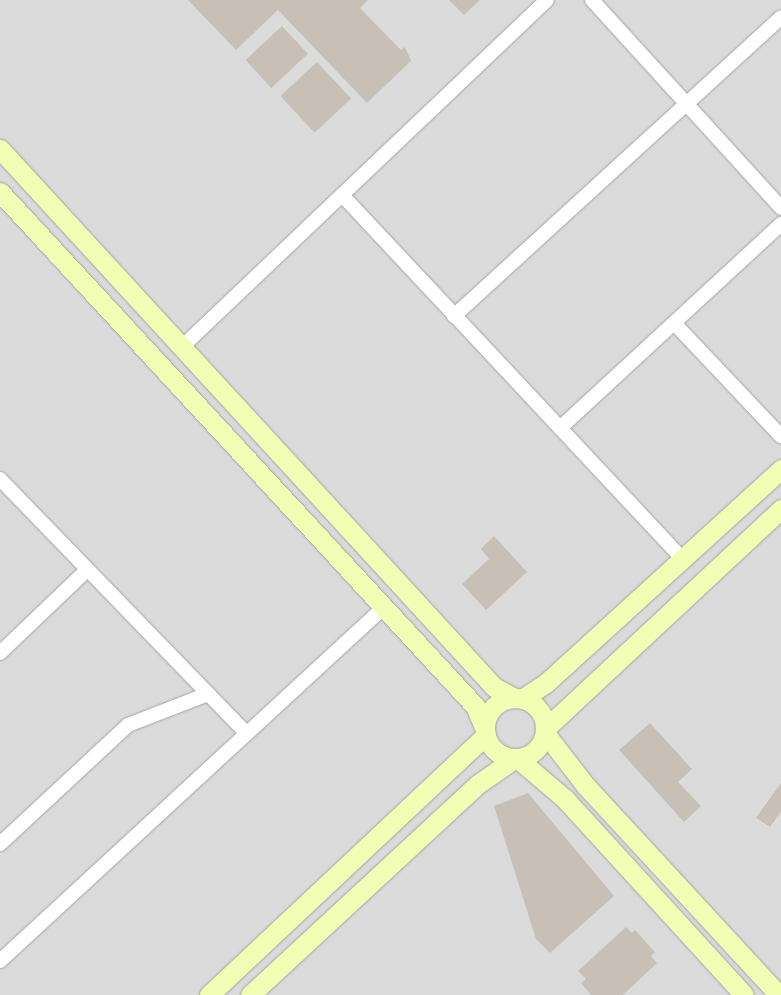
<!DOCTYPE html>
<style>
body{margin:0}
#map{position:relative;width:781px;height:995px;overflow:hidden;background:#f0ede3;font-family:Poppins,sans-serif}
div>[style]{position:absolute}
.residential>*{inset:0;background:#dcdbdb;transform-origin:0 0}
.building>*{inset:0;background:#c8c0b6;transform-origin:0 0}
.roads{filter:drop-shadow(0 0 1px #a5a5a5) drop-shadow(0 0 1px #a5a5a5)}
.street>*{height:14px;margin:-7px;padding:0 7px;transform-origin:7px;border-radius:7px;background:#fff}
.secondary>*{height:19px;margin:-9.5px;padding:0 9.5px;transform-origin:9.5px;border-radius:9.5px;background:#f2feb3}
.secondary>.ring{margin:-9.5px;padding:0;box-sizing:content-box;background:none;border:19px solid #f2feb3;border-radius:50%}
span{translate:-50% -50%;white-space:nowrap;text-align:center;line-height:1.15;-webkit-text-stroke:4px #fff;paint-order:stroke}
</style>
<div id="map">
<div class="residential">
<div style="left:0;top:0;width:781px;height:995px"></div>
</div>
<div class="building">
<div style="clip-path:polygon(188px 0,368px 0,360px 8px,401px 50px,405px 47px,411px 61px,367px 103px,278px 10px,236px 50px)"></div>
<div style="clip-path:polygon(449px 0,480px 0,464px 15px)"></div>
<div style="left:282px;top:26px;width:38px;height:50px;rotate:47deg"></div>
<div style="left:317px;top:62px;width:50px;height:50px;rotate:47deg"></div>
<div style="clip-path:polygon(494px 536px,527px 572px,486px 610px,462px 584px,489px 559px,481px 549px)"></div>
<div style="clip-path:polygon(650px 723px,692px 769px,678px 782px,701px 806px,684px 822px,619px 750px)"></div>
<div style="clip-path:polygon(781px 783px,781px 812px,770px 827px,756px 818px)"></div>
<div style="clip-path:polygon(528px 793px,614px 896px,550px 953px,536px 939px,494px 806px)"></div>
<div style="clip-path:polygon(626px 927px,632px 933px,635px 930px,655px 952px,651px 956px,657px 963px,623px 995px,591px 995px,581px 983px,586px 979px,578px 971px)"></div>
</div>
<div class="roads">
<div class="street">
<div style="left:592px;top:0;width:281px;rotate:47.7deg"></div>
<div style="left:342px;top:195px;width:500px;rotate:46.9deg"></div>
<div style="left:454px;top:316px;width:443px;rotate:-42.4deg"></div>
<div style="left:674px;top:323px;width:156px;rotate:46.6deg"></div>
<div style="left:183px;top:346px;width:502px;rotate:-43.55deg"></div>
<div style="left:560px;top:428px;width:301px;rotate:-42.7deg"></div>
<div style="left:0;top:479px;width:354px;rotate:45.9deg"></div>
<div style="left:0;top:653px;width:120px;rotate:-43.7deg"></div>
<div style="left:0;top:844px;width:175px;rotate:-42.9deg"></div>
<div style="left:128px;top:725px;width:86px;rotate:-21.2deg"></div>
<div style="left:0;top:961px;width:519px;rotate:-42.66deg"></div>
</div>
<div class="secondary">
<div style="left:0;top:149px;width:730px;rotate:47.44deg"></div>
<div style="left:494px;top:687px;width:24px;rotate:28deg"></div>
<div style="left:0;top:192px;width:700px;rotate:47.26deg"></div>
<div style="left:475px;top:706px;width:26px;rotate:67deg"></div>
<div class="ring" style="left:485px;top:698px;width:41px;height:41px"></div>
<div style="left:522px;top:699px;width:29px;rotate:-34deg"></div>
<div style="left:546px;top:683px;width:318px;rotate:-42.3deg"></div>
<div style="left:546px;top:728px;width:321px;rotate:-43deg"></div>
<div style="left:545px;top:733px;width:66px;rotate:52.4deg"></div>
<div style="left:585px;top:785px;width:286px;rotate:47.3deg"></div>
<div style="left:518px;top:759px;width:62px;rotate:40.4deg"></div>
<div style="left:565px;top:799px;width:265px;rotate:47.6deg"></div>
<div style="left:209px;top:995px;width:380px;rotate:-43.2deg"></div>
<div style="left:250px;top:995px;width:311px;rotate:-42.8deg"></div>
<div style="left:478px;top:784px;width:44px;rotate:-34.8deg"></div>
</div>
</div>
</div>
